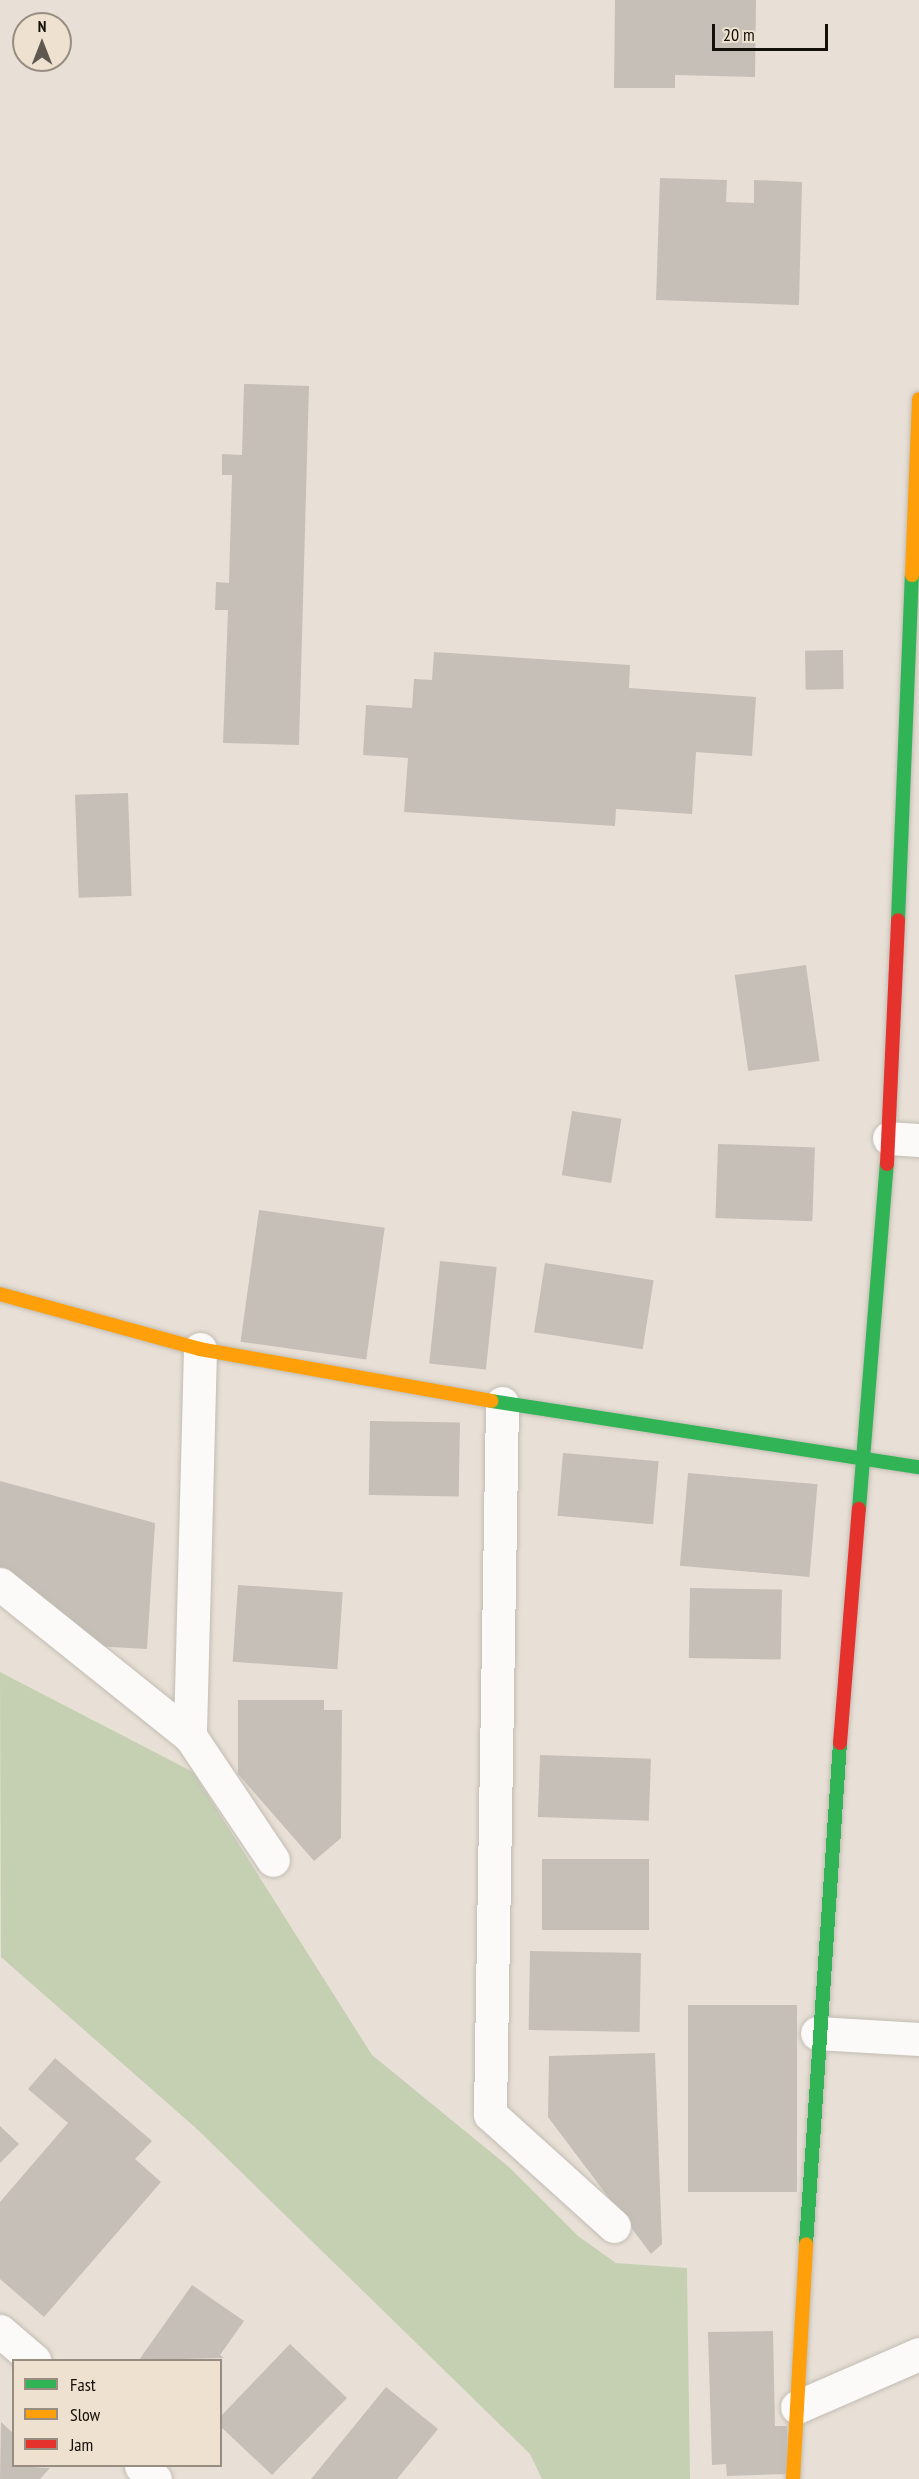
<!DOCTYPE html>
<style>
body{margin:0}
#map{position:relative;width:919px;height:2479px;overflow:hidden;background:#e8e0d6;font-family:"PT Sans Narrow",sans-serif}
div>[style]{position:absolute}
.green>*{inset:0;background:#c5d0b3}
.building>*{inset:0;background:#c5bfb7;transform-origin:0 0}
.roads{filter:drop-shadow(0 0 2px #c2bcb4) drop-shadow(0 0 2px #c2bcb4)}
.street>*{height:33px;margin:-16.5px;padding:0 16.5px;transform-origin:16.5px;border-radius:16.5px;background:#fcfaf9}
.fast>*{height:14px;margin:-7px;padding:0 7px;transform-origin:7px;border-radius:7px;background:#30b455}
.slow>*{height:14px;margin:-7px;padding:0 7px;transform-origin:7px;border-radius:7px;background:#ff9f0a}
.jam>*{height:14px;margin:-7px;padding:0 7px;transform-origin:7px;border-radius:7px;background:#e5322d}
span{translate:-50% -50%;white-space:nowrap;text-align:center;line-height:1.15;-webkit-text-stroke:5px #efe1cf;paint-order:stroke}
.legend{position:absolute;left:12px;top:2359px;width:210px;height:108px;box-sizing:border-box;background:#efe1cf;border:2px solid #978d80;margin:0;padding:8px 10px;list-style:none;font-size:18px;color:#130f09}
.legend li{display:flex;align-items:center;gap:12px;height:30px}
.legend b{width:30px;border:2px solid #978d80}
.north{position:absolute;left:12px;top:12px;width:60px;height:60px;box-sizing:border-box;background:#efe1cf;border:2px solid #978d80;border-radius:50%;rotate:0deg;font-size:16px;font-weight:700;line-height:24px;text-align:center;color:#130f09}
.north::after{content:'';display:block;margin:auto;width:21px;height:27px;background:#5e5851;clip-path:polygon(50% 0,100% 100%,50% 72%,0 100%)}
.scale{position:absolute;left:712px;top:24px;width:116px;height:27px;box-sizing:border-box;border:3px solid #130f09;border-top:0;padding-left:8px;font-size:18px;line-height:21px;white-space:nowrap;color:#130f09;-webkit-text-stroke:4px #efe1cf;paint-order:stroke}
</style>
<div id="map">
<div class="green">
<div style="clip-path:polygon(0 1672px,193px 1772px,372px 2055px,509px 2167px,578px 2236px,616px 2263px,687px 2268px,690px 2479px,542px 2479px,530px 2454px,197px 2129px,1px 1957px)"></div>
</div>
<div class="building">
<div style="clip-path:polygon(615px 0,756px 0,755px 77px,675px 75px,675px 88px,614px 88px)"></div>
<div style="clip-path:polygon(660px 178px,727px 180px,726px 202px,754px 203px,754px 180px,802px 182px,799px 305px,656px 300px)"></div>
<div style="clip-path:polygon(244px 384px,309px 386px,299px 745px,223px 743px,228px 610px,215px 610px,216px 582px,229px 583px,232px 475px,222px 475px,222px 454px,242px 455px)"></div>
<div style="left:843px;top:650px;width:39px;height:38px;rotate:89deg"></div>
<div style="clip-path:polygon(434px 652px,630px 665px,629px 688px,756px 697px,752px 756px,696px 752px,692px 814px,616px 809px,615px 826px,404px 812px,408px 758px,363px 755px,366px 705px,412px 708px,414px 679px,432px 680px)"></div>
<div style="left:128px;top:793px;width:103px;height:53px;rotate:88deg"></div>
<div style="left:806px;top:965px;width:97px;height:72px;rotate:82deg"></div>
<div style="left:572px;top:1111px;width:50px;height:65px;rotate:9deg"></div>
<div style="left:718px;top:1144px;width:97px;height:74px;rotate:2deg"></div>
<div style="left:259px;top:1210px;width:127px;height:133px;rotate:8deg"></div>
<div style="left:440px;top:1261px;width:57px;height:103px;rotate:6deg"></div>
<div style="left:545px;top:1263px;width:110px;height:70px;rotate:9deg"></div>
<div style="left:370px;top:1421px;width:90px;height:74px;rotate:1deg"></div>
<div style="left:563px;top:1453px;width:96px;height:63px;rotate:5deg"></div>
<div style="left:688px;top:1473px;width:130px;height:93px;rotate:5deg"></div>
<div style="clip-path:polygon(0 1481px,155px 1523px,147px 1649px,92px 1646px,0 1578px)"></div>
<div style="left:238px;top:1585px;width:105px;height:77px;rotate:4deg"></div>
<div style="left:690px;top:1588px;width:92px;height:70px;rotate:1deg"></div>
<div style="clip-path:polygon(238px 1700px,324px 1700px,324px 1710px,342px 1710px,341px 1838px,314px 1861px,238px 1774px)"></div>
<div style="left:540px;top:1755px;width:111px;height:62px;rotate:2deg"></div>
<div style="left:542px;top:1859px;width:107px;height:71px"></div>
<div style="left:530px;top:1951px;width:111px;height:79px;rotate:1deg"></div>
<div style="left:797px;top:2005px;width:187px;height:109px;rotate:90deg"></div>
<div style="clip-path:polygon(655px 2053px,662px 2244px,651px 2254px,548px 2117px,549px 2056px)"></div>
<div style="clip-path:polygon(55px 2058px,152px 2141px,135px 2159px,161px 2182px,44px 2317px,0 2279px,0 2202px,68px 2123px,28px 2089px)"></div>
<div style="clip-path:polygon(0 2126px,19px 2144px,0 2163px)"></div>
<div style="clip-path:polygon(192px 2285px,244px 2321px,220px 2355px,224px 2358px,139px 2360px)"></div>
<div style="clip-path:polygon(773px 2331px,775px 2426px,787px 2426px,788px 2474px,727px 2476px,726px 2464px,712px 2465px,708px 2332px)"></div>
<div style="clip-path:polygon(290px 2344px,347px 2398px,272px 2475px,220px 2426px,220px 2417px)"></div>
<div style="clip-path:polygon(386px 2387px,438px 2429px,397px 2479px,311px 2479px)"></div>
<div style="clip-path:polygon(1px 2422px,14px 2434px,14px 2466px,50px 2468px,40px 2479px,0 2479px)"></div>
</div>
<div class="roads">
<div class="street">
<div style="left:889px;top:1138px;width:30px;rotate:4deg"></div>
<div style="left:200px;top:1349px;width:387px;rotate:91.5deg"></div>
<div style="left:190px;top:1736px;width:149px;rotate:56.2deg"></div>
<div style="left:502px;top:1403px;width:711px;rotate:90.97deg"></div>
<div style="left:490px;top:2114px;width:167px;rotate:42.1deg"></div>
<div style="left:0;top:1584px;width:243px;rotate:38.7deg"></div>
<div style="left:817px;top:2033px;width:102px;rotate:3.4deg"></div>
<div style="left:0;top:2331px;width:45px;rotate:40.5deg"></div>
<div style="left:797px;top:2407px;width:133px;rotate:-23.5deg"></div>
<div style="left:141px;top:2466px;width:19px;rotate:43deg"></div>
</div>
<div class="fast">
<div style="left:898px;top:920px;width:345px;rotate:-87.7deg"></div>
<div style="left:491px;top:1401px;width:433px;rotate:8.8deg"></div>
<div style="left:859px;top:1509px;width:346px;rotate:-85.4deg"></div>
<div style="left:806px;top:2244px;width:502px;rotate:-86.12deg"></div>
</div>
<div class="slow">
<div style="left:912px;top:575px;width:176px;rotate:-87.7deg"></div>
<div style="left:0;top:1294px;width:207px;rotate:15.4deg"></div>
<div style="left:200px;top:1349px;width:296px;rotate:10.1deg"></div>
<div style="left:793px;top:2479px;width:235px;rotate:-86.8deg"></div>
</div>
<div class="jam">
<div style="left:887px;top:1164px;width:244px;rotate:-87.4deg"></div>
<div style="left:840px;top:1743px;width:235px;rotate:-85.4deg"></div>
</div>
</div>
<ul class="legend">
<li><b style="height:8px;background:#30b455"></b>Fast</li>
<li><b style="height:8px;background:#ff9f0a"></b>Slow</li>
<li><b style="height:8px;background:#e5322d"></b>Jam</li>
</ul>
<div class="north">N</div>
<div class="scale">20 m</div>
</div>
